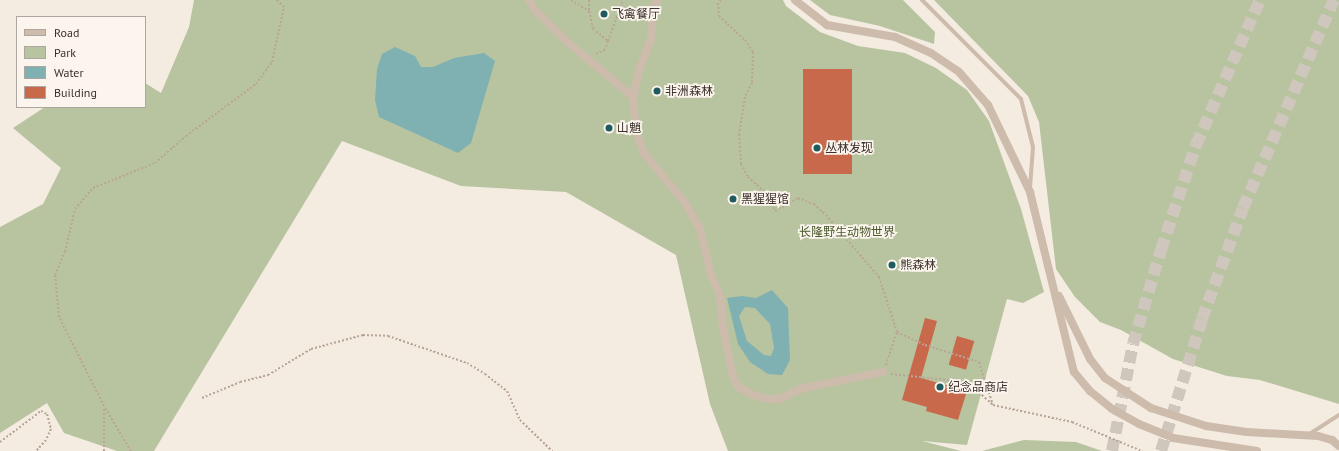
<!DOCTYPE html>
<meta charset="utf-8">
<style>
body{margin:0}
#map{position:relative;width:1339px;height:451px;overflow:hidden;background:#f4ebe1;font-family:"PT Sans","Noto Sans SC",sans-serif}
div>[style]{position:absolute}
.green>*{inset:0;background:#b8c4a0}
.water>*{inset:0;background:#7fb0b2}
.building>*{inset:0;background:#c8694b;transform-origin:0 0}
.highway-tunnel>*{height:12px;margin-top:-6px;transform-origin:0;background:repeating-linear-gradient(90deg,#cfc6bd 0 12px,transparent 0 18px)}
.path>*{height:2px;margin-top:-1px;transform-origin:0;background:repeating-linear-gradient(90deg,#b9a596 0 2px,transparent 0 4px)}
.lane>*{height:4px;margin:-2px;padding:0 2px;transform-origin:2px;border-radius:2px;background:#cdbbac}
.street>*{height:8px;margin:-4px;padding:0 4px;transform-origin:4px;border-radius:4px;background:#cdbbac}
.dots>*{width:11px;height:11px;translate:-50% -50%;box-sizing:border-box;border:2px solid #fbf5ee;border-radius:50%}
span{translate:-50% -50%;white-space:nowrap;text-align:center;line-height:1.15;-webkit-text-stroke:3.5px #fbf5ee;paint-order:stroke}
.poi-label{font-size:12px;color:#3b302b}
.left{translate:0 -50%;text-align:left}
.park-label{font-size:12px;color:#4a5a2e}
.legend{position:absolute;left:16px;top:16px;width:130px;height:92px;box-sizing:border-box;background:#fbf5ee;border:1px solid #aea6a0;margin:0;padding:5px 7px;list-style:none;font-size:12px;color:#3b302b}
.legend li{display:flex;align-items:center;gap:8px;height:20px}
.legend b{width:20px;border:1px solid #aea6a0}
</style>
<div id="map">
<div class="green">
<div style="clip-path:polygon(194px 0,783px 0,786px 6px,820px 32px,858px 46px,905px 53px,936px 68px,967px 90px,989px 121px,1021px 209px,1044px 292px,1023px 303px,1007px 299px,967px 445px,922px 441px,961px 451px,728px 451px,710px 404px,676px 255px,566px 192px,461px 186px,342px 141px,154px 451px,117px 451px,64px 433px,47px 403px,0 433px,0 227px,43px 204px,61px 168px,13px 128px,45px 107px,145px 107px,145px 83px,161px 93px,189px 27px)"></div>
<div style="clip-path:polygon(810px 0,903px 0,935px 32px,934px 44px,880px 26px,830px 15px)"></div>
<div style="clip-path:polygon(934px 0,1339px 0,1339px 404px,1260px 380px,1227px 376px,1173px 359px,1121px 330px,1100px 322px,1075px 297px,1056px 269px,1039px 122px,1028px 96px)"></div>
<div style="clip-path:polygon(1024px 440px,1076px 442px,1102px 451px,982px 451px)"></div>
</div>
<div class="water">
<div style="clip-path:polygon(395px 47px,415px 56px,421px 67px,433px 67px,454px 58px,484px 53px,495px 61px,471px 143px,458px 153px,379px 117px,375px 100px,377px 69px,382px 54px)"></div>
<div style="clip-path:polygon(evenodd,772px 290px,788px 308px,790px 360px,782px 375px,768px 374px,750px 362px,738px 344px,727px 298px,742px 296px,756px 298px,772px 290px,745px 307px,755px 308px,770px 324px,774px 348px,771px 356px,764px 355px,747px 341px,739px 316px,745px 307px)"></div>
</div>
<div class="building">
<div style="left:803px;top:69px;width:49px;height:105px"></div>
<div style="clip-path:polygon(925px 318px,937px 321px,921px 378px,967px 391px,958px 420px,926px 411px,927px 407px,902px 400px)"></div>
<div style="left:957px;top:336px;width:18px;height:30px;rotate:16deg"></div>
</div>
<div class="highway-tunnel">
<div style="left:1112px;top:451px;width:109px;rotate:-78.9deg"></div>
<div style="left:1133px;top:344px;width:98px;rotate:-73.4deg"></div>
<div style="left:1161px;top:250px;width:111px;rotate:-71.6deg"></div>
<div style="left:1196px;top:145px;width:158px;rotate:-66.2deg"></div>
<div style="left:1161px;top:451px;width:138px;rotate:-72.7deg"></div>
<div style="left:1202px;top:319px;width:118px;rotate:-69.7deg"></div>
<div style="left:1243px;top:208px;width:227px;rotate:-66.4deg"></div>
</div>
<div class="path">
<div style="left:571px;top:0;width:21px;rotate:31deg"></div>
<div style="left:589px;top:0;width:11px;rotate:90deg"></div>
<div style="left:589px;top:11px;width:18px;rotate:77deg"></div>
<div style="left:593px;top:29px;width:19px;rotate:39deg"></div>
<div style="left:608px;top:41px;width:9px;rotate:108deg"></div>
<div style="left:605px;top:50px;width:11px;rotate:158deg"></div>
<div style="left:721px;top:0;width:4px;rotate:135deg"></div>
<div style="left:718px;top:3px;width:13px;rotate:86deg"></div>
<div style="left:719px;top:16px;width:35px;rotate:43deg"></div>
<div style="left:745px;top:40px;width:14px;rotate:56deg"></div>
<div style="left:753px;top:52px;width:31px;rotate:92deg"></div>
<div style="left:752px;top:83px;width:16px;rotate:117deg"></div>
<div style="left:745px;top:97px;width:37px;rotate:99deg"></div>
<div style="left:739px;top:134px;width:30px;rotate:86deg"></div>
<div style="left:741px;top:164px;width:15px;rotate:62deg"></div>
<div style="left:748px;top:177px;width:28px;rotate:42deg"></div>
<div style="left:769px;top:196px;width:16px;rotate:68deg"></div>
<div style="left:775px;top:211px;width:26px;rotate:-29deg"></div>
<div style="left:798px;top:198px;width:17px;rotate:21deg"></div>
<div style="left:814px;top:204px;width:16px;rotate:43deg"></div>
<div style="left:826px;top:215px;width:82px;rotate:49.5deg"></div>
<div style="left:879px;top:277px;width:58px;rotate:71.9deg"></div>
<div style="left:608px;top:41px;width:44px;rotate:-69.9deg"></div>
<div style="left:886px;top:365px;width:35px;rotate:-72deg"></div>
<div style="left:897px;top:332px;width:31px;rotate:25deg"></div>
<div style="left:925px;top:345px;width:57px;rotate:17.5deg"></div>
<div style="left:979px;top:362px;width:45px;rotate:72deg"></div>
<div style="left:993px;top:405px;width:81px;rotate:12.1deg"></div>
<div style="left:1072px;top:422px;width:76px;rotate:22.5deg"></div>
<div style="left:891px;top:374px;width:56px;rotate:6.1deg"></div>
<div style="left:947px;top:380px;width:27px;rotate:15deg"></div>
<div style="left:973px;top:387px;width:27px;rotate:42deg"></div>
<div style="left:202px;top:398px;width:41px;rotate:-22.8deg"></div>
<div style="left:240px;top:382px;width:29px;rotate:-14deg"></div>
<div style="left:268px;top:375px;width:50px;rotate:-31.2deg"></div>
<div style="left:311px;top:349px;width:54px;rotate:-15.1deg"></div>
<div style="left:363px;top:335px;width:25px;rotate:2deg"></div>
<div style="left:388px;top:336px;width:83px;rotate:18.9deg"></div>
<div style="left:467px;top:363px;width:21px;rotate:31deg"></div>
<div style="left:485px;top:374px;width:28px;rotate:38deg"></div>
<div style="left:507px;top:391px;width:32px;rotate:66deg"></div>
<div style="left:520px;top:420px;width:45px;rotate:44.1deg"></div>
<div style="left:0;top:442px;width:51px;rotate:-37.1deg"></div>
<div style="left:41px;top:411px;width:7px;rotate:27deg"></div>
<div style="left:47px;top:414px;width:16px;rotate:75deg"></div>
<div style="left:51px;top:429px;width:12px;rotate:114deg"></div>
<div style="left:46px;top:440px;width:15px;rotate:132deg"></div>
<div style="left:104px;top:451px;width:44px;rotate:-90deg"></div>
<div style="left:131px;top:451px;width:52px;rotate:-121deg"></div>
<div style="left:104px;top:406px;width:100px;rotate:-116.8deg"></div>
<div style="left:59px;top:317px;width:42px;rotate:-95.4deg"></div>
<div style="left:55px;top:275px;width:25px;rotate:-67deg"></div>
<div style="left:65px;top:252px;width:44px;rotate:-76.9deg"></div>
<div style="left:75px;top:209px;width:28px;rotate:-49deg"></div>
<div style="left:93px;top:188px;width:67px;rotate:-22deg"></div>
<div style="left:155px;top:163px;width:41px;rotate:-41.1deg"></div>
<div style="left:186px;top:136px;width:87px;rotate:-36.6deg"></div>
<div style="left:256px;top:84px;width:27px;rotate:-54deg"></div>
<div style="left:272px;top:62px;width:56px;rotate:-77.7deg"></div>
<div style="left:284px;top:7px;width:10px;rotate:-135deg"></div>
</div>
<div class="lane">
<div style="left:922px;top:0;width:140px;rotate:45deg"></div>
<div style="left:1021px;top:99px;width:49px;rotate:76deg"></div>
<div style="left:1033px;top:147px;width:41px;rotate:94.2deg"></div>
<div style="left:1308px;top:435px;width:37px;rotate:-33deg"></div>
</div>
<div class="street">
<div style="left:529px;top:0;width:12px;rotate:59deg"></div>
<div style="left:535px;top:10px;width:41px;rotate:45deg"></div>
<div style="left:564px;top:39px;width:90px;rotate:40deg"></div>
<div style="left:657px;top:0;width:10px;rotate:114deg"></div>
<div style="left:653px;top:9px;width:30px;rotate:94deg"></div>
<div style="left:651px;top:39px;width:30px;rotate:111deg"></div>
<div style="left:640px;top:67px;width:31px;rotate:103deg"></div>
<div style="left:633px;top:97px;width:35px;rotate:85deg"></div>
<div style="left:636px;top:132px;width:22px;rotate:69deg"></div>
<div style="left:644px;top:153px;width:65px;rotate:50.6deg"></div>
<div style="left:685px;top:203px;width:30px;rotate:60deg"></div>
<div style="left:700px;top:229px;width:47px;rotate:76.6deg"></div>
<div style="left:711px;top:275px;width:22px;rotate:66deg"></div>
<div style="left:720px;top:295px;width:34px;rotate:85deg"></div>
<div style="left:723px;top:329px;width:48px;rotate:78deg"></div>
<div style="left:733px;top:376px;width:12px;rotate:66deg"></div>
<div style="left:738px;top:387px;width:17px;rotate:28deg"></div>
<div style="left:753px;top:395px;width:16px;rotate:15deg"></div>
<div style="left:768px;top:399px;width:11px"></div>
<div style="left:779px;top:399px;width:26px;rotate:-25deg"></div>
<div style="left:803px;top:388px;width:82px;rotate:-11.3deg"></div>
<div style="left:795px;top:0;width:41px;rotate:38deg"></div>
<div style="left:827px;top:25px;width:69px;rotate:10deg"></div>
<div style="left:895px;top:37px;width:39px;rotate:24deg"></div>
<div style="left:931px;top:53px;width:34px;rotate:34deg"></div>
<div style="left:959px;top:72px;width:44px;rotate:48.7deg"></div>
<div style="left:988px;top:105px;width:97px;rotate:64.2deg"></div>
<div style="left:1030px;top:192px;width:185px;rotate:76.3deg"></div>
<div style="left:1074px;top:372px;width:25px;rotate:50deg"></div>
<div style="left:1090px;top:391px;width:28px;rotate:39deg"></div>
<div style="left:1112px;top:409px;width:31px;rotate:29deg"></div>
<div style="left:1139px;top:424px;width:37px;rotate:22deg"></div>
<div style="left:1173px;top:438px;width:85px;rotate:8.8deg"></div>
<div style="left:1059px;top:296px;width:70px;rotate:63.8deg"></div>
<div style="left:1090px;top:359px;width:24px;rotate:52deg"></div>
<div style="left:1105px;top:378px;width:55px;rotate:33.1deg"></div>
<div style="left:1151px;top:408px;width:58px;rotate:18.1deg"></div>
<div style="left:1206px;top:426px;width:41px;rotate:8.3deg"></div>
<div style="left:1247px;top:432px;width:71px;rotate:3.2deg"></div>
<div style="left:1318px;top:436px;width:15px;rotate:16deg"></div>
<div style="left:1332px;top:440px;width:9px;rotate:41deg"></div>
</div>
<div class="dots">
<div style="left:604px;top:14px;background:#1f5a5e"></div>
<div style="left:657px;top:91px;background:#1f5a5e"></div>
<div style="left:609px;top:128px;background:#1f5a5e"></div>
<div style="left:817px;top:148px;background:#1f5a5e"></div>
<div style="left:733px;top:199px;background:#1f5a5e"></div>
<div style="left:892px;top:265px;background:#1f5a5e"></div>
<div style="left:940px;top:387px;background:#1f5a5e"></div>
</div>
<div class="poi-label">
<span class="left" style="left:612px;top:14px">飞禽餐厅</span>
<span class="left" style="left:665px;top:91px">非洲森林</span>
<span class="left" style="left:617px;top:128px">山魈</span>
<span class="left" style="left:825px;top:148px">丛林发现</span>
<span class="left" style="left:741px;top:199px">黑猩猩馆</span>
<span class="left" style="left:900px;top:265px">熊森林</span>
<span class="left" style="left:948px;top:387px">纪念品商店</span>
</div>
<div class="park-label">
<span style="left:847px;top:232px">长隆野生动物世界</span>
</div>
<ul class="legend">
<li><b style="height:5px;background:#cdbbac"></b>Road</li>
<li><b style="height:11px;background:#b8c4a0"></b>Park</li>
<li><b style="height:11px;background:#7fb0b2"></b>Water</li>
<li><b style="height:11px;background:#c8694b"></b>Building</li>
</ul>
</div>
